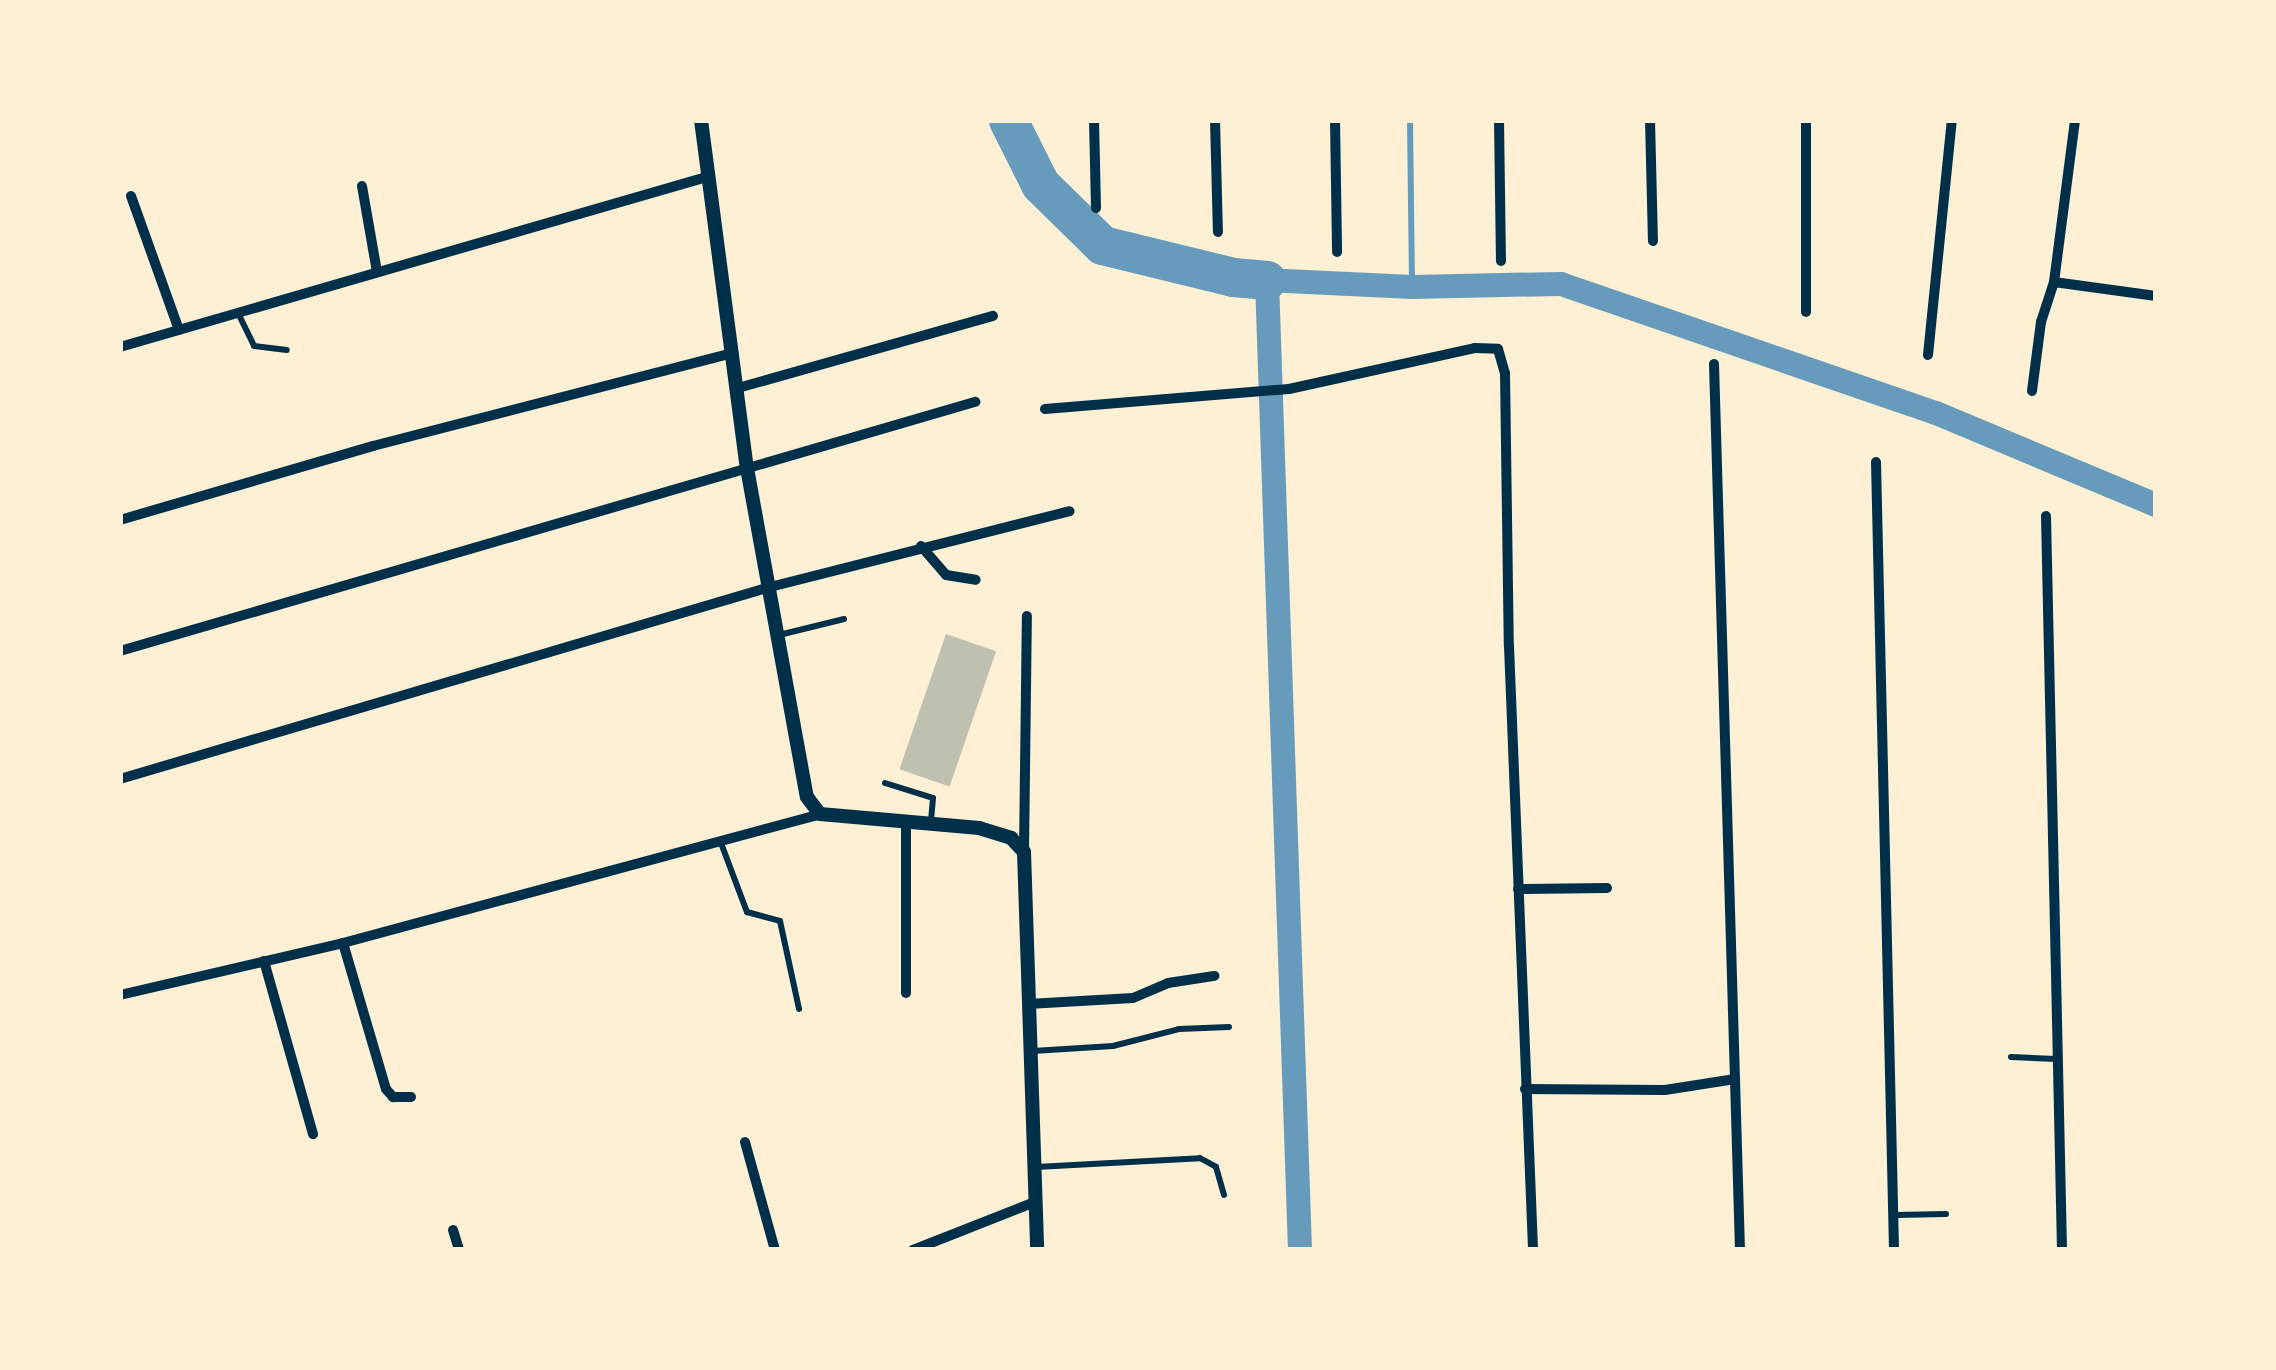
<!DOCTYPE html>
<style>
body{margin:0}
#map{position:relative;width:2276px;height:1370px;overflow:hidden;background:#fdf0d5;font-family:Merriweather,serif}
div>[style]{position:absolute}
.stream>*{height:6px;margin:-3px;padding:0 3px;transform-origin:3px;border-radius:3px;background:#669bbc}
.canal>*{height:24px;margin:-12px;padding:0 12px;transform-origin:12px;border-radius:12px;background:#669bbc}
.river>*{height:39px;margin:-19.5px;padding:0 19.5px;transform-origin:19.5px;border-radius:19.5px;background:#669bbc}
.building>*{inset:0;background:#bec0b2;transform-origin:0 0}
.service>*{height:6px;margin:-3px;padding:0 3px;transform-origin:3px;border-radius:3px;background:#003049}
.minor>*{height:10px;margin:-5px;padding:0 5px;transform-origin:5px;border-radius:5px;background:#003049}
.tertiary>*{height:14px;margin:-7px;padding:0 7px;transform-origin:7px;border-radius:7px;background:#003049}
span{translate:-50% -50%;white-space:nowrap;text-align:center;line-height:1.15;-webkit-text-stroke:10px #fdf0d5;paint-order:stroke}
.frame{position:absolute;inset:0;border:123px solid #fdf0d5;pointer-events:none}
</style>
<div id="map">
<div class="stream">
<div style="left:1410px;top:120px;width:167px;rotate:89.3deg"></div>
</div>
<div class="canal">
<div style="left:1300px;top:1250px;width:971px;rotate:-91.95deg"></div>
<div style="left:1267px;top:280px;width:145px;rotate:2.8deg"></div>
<div style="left:1412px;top:287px;width:149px;rotate:-1.2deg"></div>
<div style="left:1561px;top:284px;width:397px;rotate:19deg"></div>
<div style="left:1936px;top:413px;width:238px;rotate:22.7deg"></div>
</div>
<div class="river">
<div style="left:1008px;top:120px;width:72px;rotate:63.4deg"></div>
<div style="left:1040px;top:184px;width:87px;rotate:44.5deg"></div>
<div style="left:1102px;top:245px;width:135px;rotate:13.7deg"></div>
<div style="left:1233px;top:277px;width:34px;rotate:5deg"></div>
</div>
<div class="building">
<div style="left:946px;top:634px;width:53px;height:143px;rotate:19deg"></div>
</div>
<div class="service">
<div style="left:239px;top:315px;width:34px;rotate:64deg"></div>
<div style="left:254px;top:346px;width:33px;rotate:7deg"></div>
<div style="left:779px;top:635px;width:67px;rotate:-13.8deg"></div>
<div style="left:885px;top:783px;width:50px;rotate:17.4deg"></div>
<div style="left:933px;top:798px;width:22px;rotate:95deg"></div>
<div style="left:721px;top:843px;width:74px;rotate:69.4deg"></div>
<div style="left:747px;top:912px;width:34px;rotate:15deg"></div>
<div style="left:780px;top:921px;width:90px;rotate:77.8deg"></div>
<div style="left:1033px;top:1051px;width:80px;rotate:-3.6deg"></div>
<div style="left:1113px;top:1046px;width:68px;rotate:-14.4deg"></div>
<div style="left:1179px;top:1029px;width:50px;rotate:-2.3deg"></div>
<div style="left:2011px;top:1057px;width:45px;rotate:2.5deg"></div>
<div style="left:1036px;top:1167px;width:164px;rotate:-3.1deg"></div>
<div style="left:1200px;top:1158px;width:18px;rotate:29deg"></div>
<div style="left:1216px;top:1167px;width:29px;rotate:74deg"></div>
<div style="left:1896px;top:1215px;width:50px;rotate:-1.1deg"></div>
</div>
<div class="minor">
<div style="left:1094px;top:120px;width:88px;rotate:88.7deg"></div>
<div style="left:1215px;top:120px;width:112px;rotate:88.5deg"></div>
<div style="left:1335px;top:120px;width:132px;rotate:89.1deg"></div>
<div style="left:1499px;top:120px;width:141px;rotate:89.2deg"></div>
<div style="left:1650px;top:120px;width:121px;rotate:88.6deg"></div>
<div style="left:1806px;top:120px;width:192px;rotate:90deg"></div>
<div style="left:362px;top:186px;width:87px;rotate:80.1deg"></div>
<div style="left:131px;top:196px;width:142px;rotate:70.3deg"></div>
<div style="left:2054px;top:282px;width:103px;rotate:7.8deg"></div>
<div style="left:120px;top:347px;width:614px;rotate:-16.16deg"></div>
<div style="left:1928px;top:355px;width:236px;rotate:-84.2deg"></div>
<div style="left:1714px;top:364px;width:886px;rotate:88.32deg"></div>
<div style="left:738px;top:388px;width:265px;rotate:-15.8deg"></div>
<div style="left:2032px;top:391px;width:70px;rotate:-82.6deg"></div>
<div style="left:2041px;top:322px;width:42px;rotate:-72deg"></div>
<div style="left:2054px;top:282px;width:163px;rotate:-82.6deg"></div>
<div style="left:1045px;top:409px;width:245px;rotate:-4.7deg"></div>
<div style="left:1289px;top:389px;width:190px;rotate:-12.4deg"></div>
<div style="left:1475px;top:348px;width:23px;rotate:2deg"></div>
<div style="left:1498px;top:349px;width:25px;rotate:74deg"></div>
<div style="left:1505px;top:373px;width:273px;rotate:89.2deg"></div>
<div style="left:1509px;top:646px;width:604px;rotate:87.72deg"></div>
<div style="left:1876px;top:462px;width:788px;rotate:88.69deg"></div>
<div style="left:2046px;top:516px;width:734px;rotate:88.75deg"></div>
<div style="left:120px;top:520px;width:264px;rotate:-16.3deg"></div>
<div style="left:373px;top:446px;width:372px;rotate:-14.5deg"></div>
<div style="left:921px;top:546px;width:38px;rotate:49deg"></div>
<div style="left:946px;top:575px;width:30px;rotate:9deg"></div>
<div style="left:120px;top:651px;width:891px;rotate:-16.24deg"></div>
<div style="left:120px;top:779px;width:678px;rotate:-16.46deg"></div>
<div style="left:770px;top:587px;width:309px;rotate:-14.2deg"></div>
<div style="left:906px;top:822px;width:171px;rotate:90deg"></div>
<div style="left:1024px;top:852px;width:236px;rotate:-89.3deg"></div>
<div style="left:1518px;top:889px;width:89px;rotate:-0.6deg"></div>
<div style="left:343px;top:943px;width:152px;rotate:73.6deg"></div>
<div style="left:386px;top:1089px;width:11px;rotate:49deg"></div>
<div style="left:393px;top:1097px;width:18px"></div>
<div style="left:264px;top:961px;width:180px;rotate:74.2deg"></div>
<div style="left:120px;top:995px;width:229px;rotate:-13.1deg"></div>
<div style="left:343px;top:943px;width:494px;rotate:-15.1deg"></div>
<div style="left:1028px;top:1004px;width:105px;rotate:-3.3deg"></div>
<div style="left:1133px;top:998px;width:38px;rotate:-23deg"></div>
<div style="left:1168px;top:983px;width:47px;rotate:-8.7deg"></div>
<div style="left:1525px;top:1089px;width:140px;rotate:0.4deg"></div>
<div style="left:1665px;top:1090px;width:71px;rotate:-8.9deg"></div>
<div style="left:745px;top:1142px;width:112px;rotate:74.5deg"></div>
<div style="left:453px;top:1230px;width:21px;rotate:73deg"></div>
<div style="left:913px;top:1250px;width:131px;rotate:-21.5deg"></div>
</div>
<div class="tertiary">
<div style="left:701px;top:120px;width:351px;rotate:82.5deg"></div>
<div style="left:747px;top:468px;width:334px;rotate:79.7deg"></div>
<div style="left:807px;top:797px;width:21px;rotate:53deg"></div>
<div style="left:820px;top:814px;width:160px;rotate:5deg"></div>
<div style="left:979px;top:828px;width:34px;rotate:17deg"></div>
<div style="left:1011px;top:838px;width:19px;rotate:47deg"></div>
<div style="left:1024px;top:852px;width:398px;rotate:88.1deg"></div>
</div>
<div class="frame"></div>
</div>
